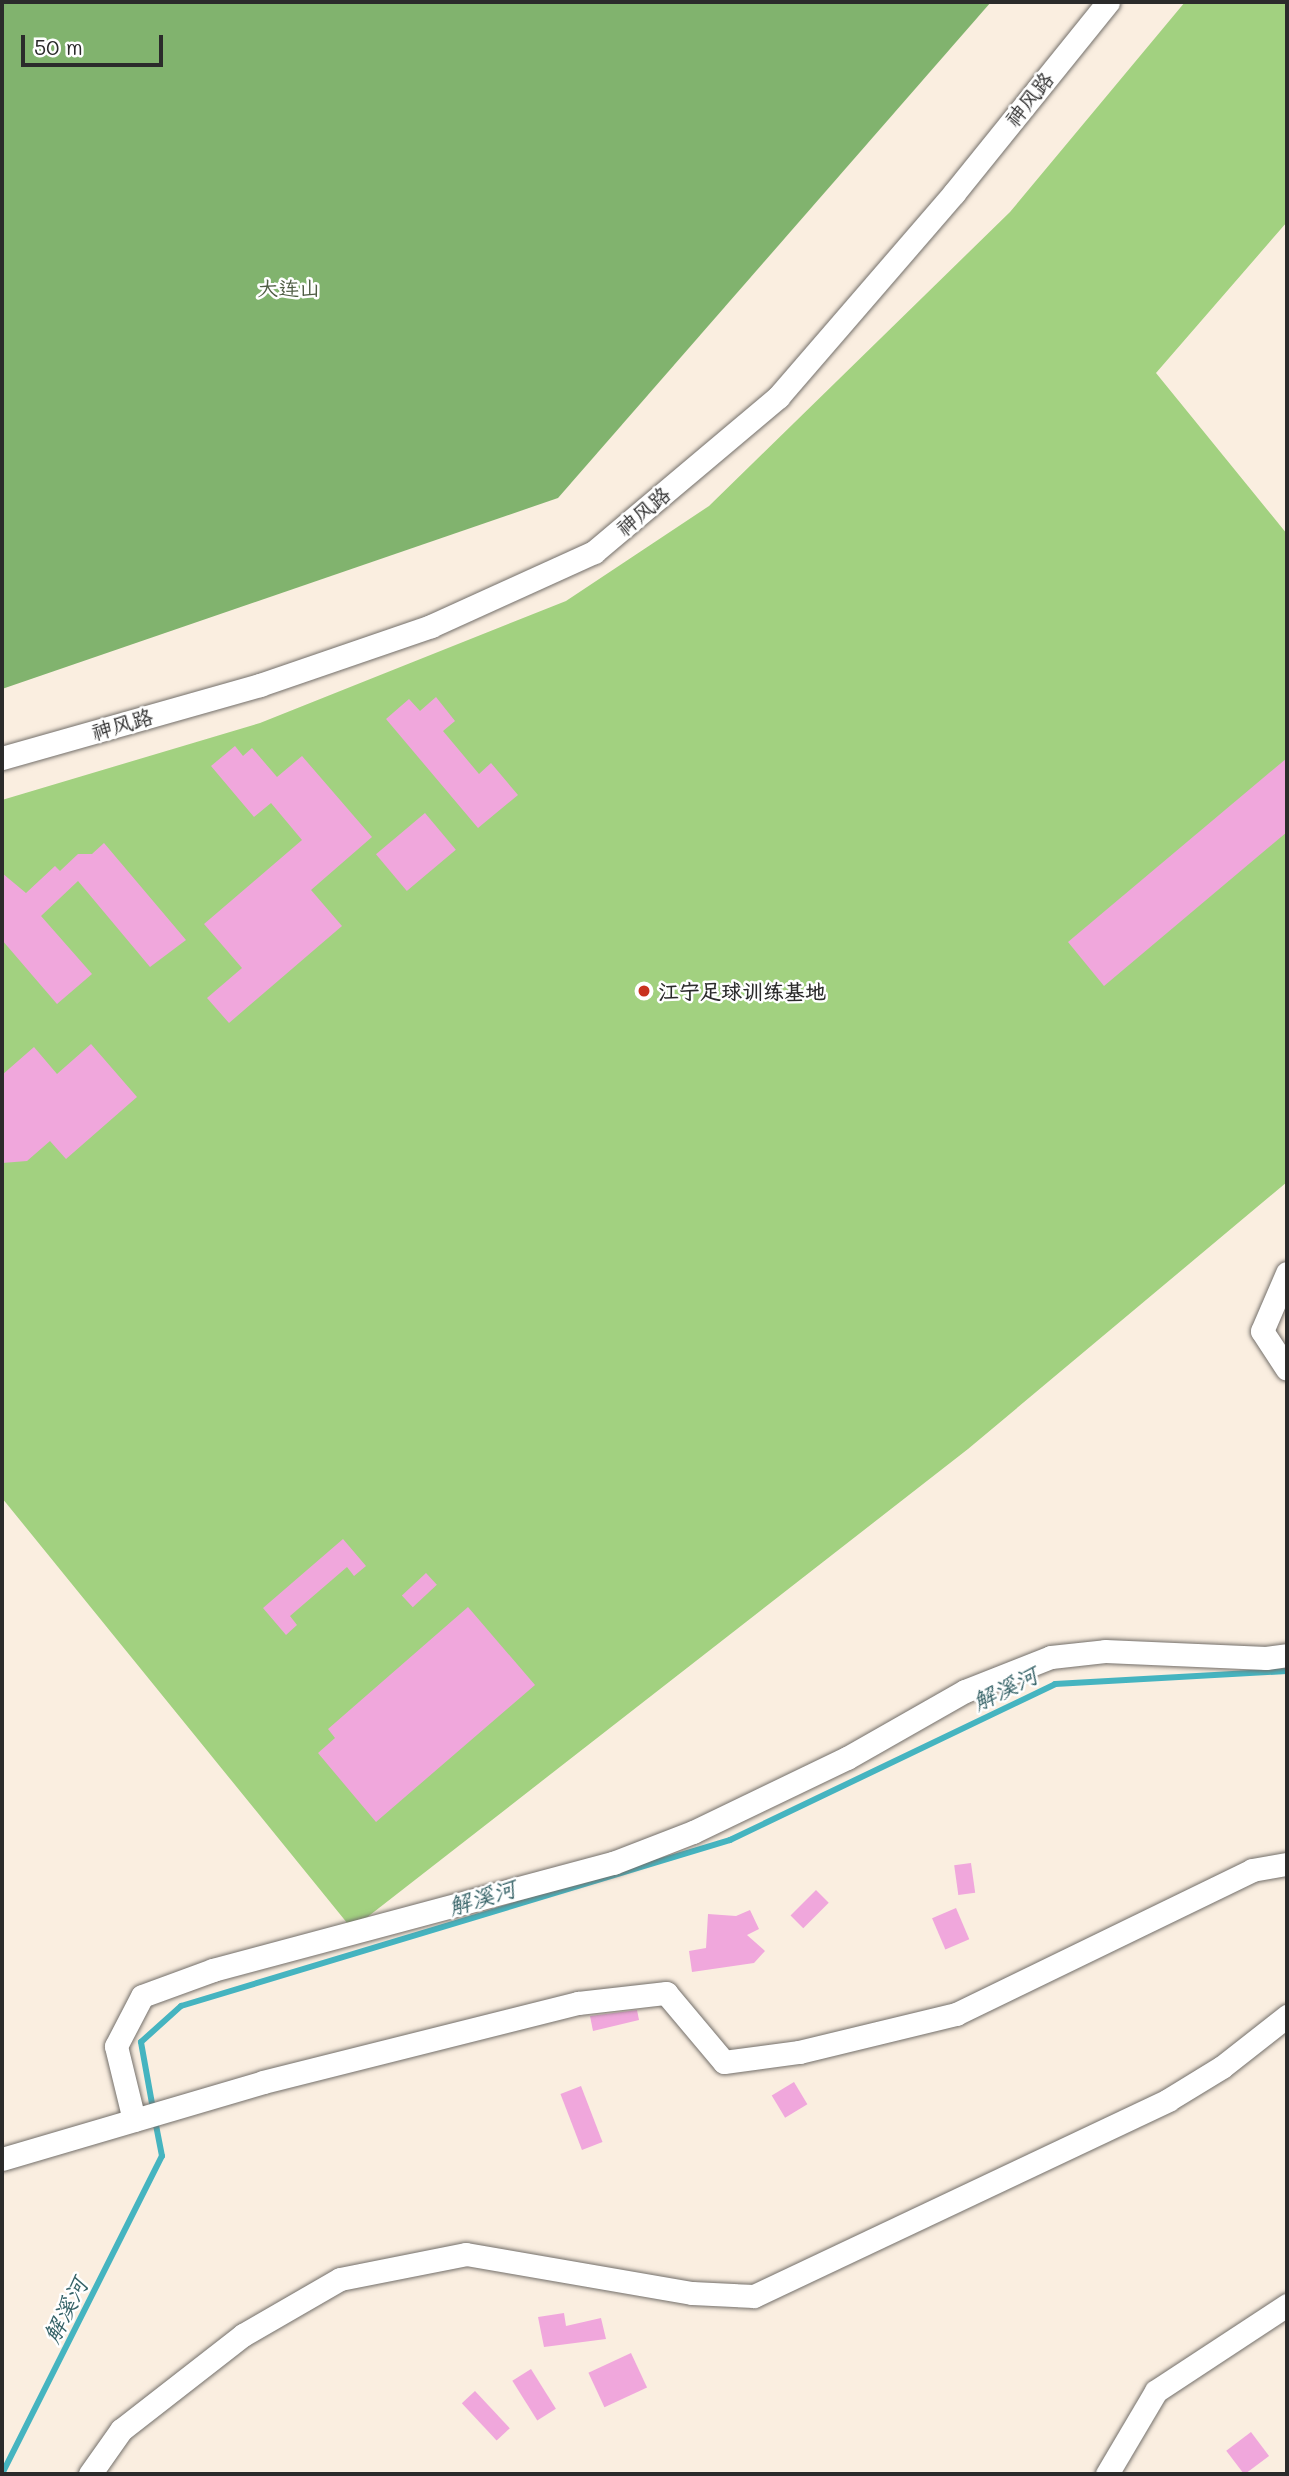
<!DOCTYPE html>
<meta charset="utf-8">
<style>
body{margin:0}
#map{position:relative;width:1289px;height:2476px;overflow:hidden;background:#faeee0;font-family:Mali,"LXGW WenKai TC",sans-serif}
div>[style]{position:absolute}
.green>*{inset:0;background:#a2d180}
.forest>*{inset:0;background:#81b36e}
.stream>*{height:6px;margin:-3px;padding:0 3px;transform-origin:3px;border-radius:3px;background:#45b4c0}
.building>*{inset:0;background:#f0a7dc;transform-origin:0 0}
.roads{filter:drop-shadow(0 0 2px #736f6a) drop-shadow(0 0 2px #736f6a)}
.minor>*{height:23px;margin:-11.5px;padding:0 11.5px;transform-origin:11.5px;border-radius:11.5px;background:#fff}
.dots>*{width:19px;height:19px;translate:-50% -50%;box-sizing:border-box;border:4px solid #fff;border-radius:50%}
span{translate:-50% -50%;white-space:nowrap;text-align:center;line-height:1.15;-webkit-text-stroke:5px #fff;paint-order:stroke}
.street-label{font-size:21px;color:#2b2b2b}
.park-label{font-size:21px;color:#4f5d44}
.poi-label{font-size:21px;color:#2b2b2b;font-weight:700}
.left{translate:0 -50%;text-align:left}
.water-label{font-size:23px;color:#356267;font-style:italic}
.frame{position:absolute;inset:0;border:4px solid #2b2b2b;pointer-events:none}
.scale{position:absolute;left:21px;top:35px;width:142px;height:32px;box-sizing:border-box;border:4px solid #2b2b2b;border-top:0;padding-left:9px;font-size:21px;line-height:24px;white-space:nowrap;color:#2b2b2b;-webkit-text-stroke:5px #fff;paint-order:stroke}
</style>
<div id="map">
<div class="green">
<div style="clip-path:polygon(1185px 2px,1287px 2px,1287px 222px,1156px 373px,1287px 534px,1287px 1182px,968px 1449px,352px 1929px,2px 1498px,2px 800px,260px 723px,566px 601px,709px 506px,1010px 212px)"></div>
</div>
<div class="forest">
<div style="clip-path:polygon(2px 2px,991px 2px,558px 498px,2px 689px)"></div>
</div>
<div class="stream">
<div style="left:153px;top:2109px;width:68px;rotate:-100.2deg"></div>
<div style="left:141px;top:2042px;width:54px;rotate:-42deg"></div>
<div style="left:181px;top:2006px;width:574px;rotate:-16.82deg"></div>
<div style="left:730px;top:1840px;width:361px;rotate:-25.6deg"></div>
<div style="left:1055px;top:1684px;width:232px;rotate:-3.2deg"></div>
<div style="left:2px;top:2474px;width:356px;rotate:-63.3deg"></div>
<div style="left:162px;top:2156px;width:38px;rotate:-101deg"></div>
</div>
<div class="building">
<div style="clip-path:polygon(436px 697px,455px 721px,443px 731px,479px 774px,491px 763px,518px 795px,478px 828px,386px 719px,409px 699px,420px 711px)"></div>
<div style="clip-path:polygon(235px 746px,243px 756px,252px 748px,277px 777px,302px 756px,372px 837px,311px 890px,342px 926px,229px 1023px,207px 998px,242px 968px,204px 924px,302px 840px,271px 803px,254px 817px,211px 766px)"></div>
<div style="clip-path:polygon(1287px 758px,1287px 832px,1104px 986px,1068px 942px)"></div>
<div style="left:425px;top:813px;width:48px;height:64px;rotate:50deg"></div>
<div style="clip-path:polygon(104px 843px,186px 940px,150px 967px,78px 881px,41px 916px,92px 974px,57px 1004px,2px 940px,2px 873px,26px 893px,55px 866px,60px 871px,78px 854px,92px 854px)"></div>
<div style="clip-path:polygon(91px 1044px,137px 1097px,66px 1159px,50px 1141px,27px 1161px,2px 1163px,2px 1075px,34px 1047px,57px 1074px)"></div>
<div style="clip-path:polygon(343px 1539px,366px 1566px,354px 1576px,347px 1567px,290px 1616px,297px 1625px,286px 1635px,263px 1608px)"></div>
<div style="left:426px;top:1573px;width:16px;height:33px;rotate:47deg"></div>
<div style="clip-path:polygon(468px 1607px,535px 1685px,376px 1822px,318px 1753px,335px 1738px,328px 1729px)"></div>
<div style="left:971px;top:1863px;width:30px;height:17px;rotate:82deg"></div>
<div style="left:816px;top:1890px;width:18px;height:36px;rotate:45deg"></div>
<div style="left:956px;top:1908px;width:34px;height:26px;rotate:67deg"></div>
<div style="clip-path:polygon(750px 1910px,759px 1929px,747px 1935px,765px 1951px,754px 1963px,692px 1972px,689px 1951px,706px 1948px,708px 1914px,736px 1916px)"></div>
<div style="clip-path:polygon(637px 2010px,639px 2020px,593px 2031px,590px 2016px)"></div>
<div style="left:794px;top:2082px;width:26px;height:26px;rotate:59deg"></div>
<div style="left:581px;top:2086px;width:60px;height:22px;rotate:69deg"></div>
<div style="clip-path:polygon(564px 2313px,566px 2326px,601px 2318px,606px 2339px,544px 2347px,538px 2317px)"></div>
<div style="left:631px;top:2353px;width:38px;height:47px;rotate:65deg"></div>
<div style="left:531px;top:2369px;width:47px;height:22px;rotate:58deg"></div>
<div style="left:475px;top:2391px;width:51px;height:18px;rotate:47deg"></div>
<div style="left:1251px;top:2432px;width:30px;height:31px;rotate:53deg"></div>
</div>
<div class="roads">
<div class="minor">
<div style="left:2px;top:758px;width:268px;rotate:-15.8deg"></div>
<div style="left:260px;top:685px;width:181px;rotate:-19deg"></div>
<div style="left:431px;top:626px;width:179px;rotate:-24.4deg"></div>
<div style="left:594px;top:552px;width:241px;rotate:-40.1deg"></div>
<div style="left:778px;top:397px;width:269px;rotate:-49.2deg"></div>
<div style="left:954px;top:193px;width:245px;rotate:-51.1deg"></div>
<div style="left:1287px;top:1273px;width:63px;rotate:113.3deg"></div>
<div style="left:1262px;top:1331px;width:45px;rotate:56.7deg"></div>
<div style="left:134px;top:2120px;width:76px;rotate:-103.7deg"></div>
<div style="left:116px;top:2046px;width:56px;rotate:-62.5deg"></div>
<div style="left:142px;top:1996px;width:76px;rotate:-20.1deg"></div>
<div style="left:213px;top:1970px;width:414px;rotate:-15deg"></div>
<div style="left:613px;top:1863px;width:86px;rotate:-21.2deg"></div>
<div style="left:693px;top:1832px;width:171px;rotate:-25.7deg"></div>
<div style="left:847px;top:1758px;width:136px;rotate:-29.6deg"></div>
<div style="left:965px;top:1691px;width:92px;rotate:-21.6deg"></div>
<div style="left:1051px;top:1657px;width:54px;rotate:-6.3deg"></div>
<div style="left:1105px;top:1651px;width:161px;rotate:2.5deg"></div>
<div style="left:1266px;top:1658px;width:21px;rotate:-8deg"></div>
<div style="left:2px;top:2159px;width:272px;rotate:-16.4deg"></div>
<div style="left:263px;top:2082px;width:325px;rotate:-14.1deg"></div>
<div style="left:578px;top:2003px;width:89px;rotate:-6.5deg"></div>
<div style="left:666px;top:1993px;width:90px;rotate:50deg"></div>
<div style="left:724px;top:2062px;width:76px;rotate:-7.6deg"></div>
<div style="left:799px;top:2052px;width:162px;rotate:-13.6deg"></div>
<div style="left:956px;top:2014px;width:329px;rotate:-25.9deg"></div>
<div style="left:1252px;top:1870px;width:36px;rotate:-10deg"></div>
<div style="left:90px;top:2474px;width:54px;rotate:-54.8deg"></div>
<div style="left:121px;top:2430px;width:155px;rotate:-37.9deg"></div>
<div style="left:243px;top:2335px;width:112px;rotate:-30deg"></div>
<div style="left:340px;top:2279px;width:128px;rotate:-11.2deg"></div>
<div style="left:466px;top:2254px;width:229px;rotate:9.8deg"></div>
<div style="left:692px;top:2293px;width:62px;rotate:2.8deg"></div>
<div style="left:754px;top:2296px;width:458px;rotate:-25.3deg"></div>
<div style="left:1168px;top:2100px;width:63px;rotate:-31.4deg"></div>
<div style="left:1222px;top:2067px;width:83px;rotate:-38.1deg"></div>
<div style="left:1107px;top:2474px;width:96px;rotate:-59.4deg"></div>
<div style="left:1156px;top:2391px;width:157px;rotate:-33.3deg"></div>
</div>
</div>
<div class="dots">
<div style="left:644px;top:991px;background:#c8321e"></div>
</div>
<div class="street-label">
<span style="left:1029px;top:99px;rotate:-51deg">神风路</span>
<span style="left:643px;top:511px;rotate:-40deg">神风路</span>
<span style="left:122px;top:724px;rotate:-16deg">神风路</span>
</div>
<div class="park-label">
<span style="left:289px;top:288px">大连山</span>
</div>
<div class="poi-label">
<span class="left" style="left:658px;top:991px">江宁足球训练基地</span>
</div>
<div class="water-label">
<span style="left:1005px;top:1688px;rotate:-26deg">解溪河</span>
<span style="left:482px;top:1897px;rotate:-17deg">解溪河</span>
<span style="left:65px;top:2310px;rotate:-63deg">解溪河</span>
</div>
<div class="frame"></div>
<div class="scale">50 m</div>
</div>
